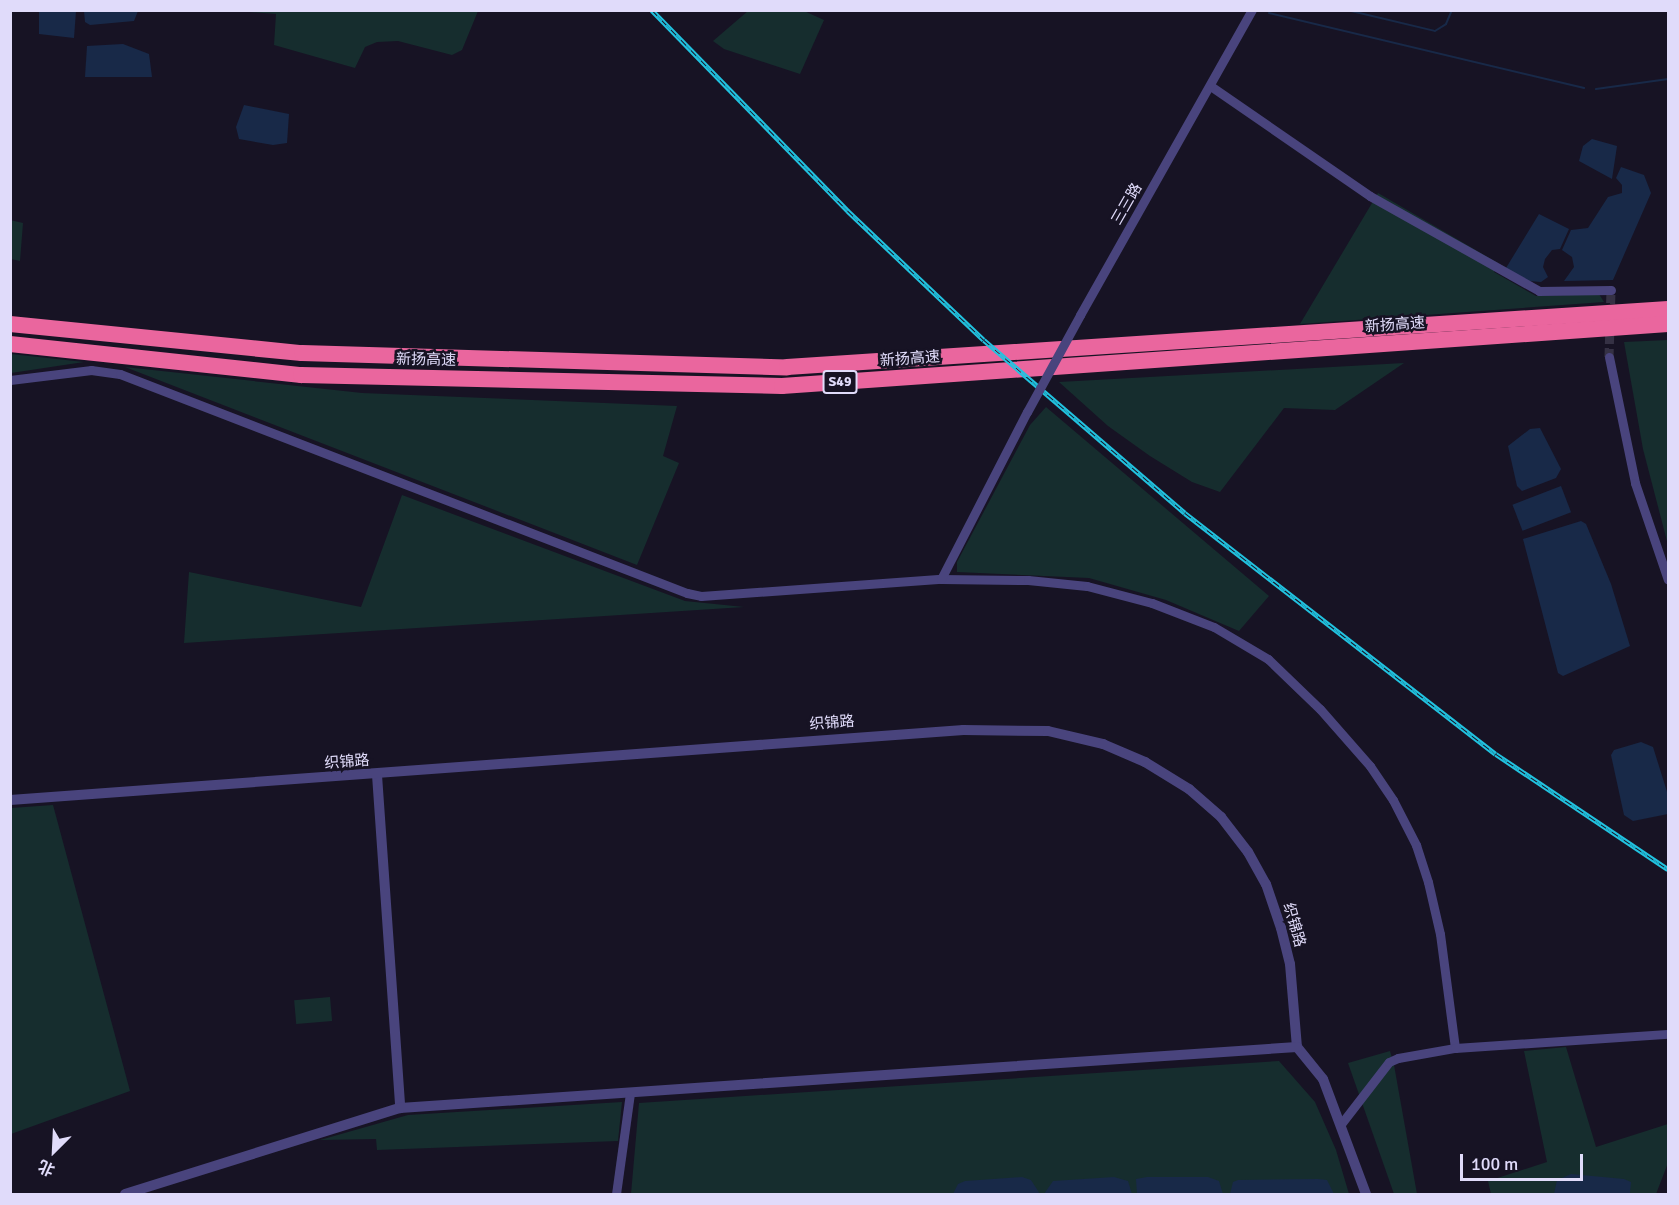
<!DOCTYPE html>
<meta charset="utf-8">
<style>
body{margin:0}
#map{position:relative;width:1679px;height:1205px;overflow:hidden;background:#171324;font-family:Signika,"Noto Sans SC",sans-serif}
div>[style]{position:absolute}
.green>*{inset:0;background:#162d2e;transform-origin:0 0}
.water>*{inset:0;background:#182948;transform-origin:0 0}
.stream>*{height:2px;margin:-1px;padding:0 1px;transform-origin:1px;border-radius:1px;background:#182948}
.minor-tunnel>*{height:9px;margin-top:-4.5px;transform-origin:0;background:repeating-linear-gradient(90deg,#353144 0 9px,transparent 0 13.5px)}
.minor>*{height:9px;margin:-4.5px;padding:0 4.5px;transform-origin:4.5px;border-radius:4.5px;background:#49447d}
.tertiary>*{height:10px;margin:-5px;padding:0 5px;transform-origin:5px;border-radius:5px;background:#49447d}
.motorway>*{height:16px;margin:-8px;padding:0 8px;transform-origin:8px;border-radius:8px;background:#ea669e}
.rail>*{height:4.5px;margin-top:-2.25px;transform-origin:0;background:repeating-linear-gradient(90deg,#171324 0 7px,#21c3e0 0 14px);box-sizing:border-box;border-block:2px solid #21c3e0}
.minor-bridge>*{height:9px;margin:-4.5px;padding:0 4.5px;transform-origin:4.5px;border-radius:4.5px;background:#49447d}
span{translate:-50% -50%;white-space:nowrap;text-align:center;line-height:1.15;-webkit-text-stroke:5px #171324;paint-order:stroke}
.shield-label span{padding:2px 4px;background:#171324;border:2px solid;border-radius:4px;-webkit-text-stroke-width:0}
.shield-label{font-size:14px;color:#e0dbfa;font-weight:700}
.street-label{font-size:15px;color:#e0dbfa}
.frame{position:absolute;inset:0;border:12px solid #e0dbfa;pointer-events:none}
.north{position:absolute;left:24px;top:1121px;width:60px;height:60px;-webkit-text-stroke:4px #171324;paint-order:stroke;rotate:204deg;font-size:16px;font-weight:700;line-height:24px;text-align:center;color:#e0dbfa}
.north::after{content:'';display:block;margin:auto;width:21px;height:27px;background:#e0dbfa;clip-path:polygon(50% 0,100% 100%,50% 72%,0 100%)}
.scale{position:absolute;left:1460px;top:1154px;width:123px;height:27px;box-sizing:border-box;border:3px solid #e0dbfa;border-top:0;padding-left:8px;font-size:18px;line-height:21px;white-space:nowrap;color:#e0dbfa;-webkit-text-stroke:4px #171324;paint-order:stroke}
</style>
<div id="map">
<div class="green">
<div style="clip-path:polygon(237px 11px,478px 11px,462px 50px,452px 55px,398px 41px,377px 42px,365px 47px,355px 68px,274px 45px,276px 14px)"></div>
<div style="clip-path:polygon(748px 11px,804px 11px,824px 20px,800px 74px,724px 49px,713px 41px)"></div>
<div style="clip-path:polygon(1378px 193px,1498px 263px,1494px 272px,1536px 296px,1599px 294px,1604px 302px,1300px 324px)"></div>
<div style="clip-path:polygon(10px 220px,23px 223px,20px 261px,11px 259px)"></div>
<div style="clip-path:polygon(1668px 340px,1668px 545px,1643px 449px,1624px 342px)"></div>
<div style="clip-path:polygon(10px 354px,11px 354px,84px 362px,11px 373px)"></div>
<div style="clip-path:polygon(1404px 363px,1335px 410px,1284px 408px,1220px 492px,1192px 482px,1150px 456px,1108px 426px,1059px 382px)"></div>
<div style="clip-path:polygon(125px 367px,362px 393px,677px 406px,663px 456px,679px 463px,637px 565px)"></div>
<div style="clip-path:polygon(1046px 407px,1269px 596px,1239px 631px,1166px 600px,1089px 578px,957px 572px,957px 562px,1030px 425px)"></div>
<div style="clip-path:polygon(402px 495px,685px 601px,744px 607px,184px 643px,189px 572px,361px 607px)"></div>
<div style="clip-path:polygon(53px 805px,130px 1091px,11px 1134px,11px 808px)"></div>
<div style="left:330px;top:997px;width:24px;height:36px;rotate:85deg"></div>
<div style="clip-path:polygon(1566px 1047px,1596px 1147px,1668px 1124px,1668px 1163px,1656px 1194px,1491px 1194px,1488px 1181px,1547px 1162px,1524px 1051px)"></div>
<div style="clip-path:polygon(1390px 1051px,1394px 1065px,1417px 1194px,1394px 1194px,1348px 1063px)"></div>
<div style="clip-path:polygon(1279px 1061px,1315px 1102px,1336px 1150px,1349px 1194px,631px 1194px,639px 1103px)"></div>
<div style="clip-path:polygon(622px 1102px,618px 1141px,377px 1150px,376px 1139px,320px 1140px,408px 1115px)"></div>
</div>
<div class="water">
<div style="clip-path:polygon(39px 11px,76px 11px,74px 38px,39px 34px)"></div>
<div style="clip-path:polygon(84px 11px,84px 10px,138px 11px,134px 21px,90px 25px,85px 22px)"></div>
<div style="clip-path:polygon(123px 44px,149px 54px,152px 77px,85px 77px,87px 46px)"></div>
<div style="clip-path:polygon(244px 105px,289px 114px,287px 143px,273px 145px,239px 139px,236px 127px)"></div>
<div style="clip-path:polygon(1592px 139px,1617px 146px,1612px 179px,1579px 161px,1583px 146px)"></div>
<div style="clip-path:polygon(1621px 167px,1644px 175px,1651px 193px,1613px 280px,1564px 281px,1574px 267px,1572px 257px,1562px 250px,1571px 230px,1588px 228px,1608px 197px,1622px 193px,1622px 185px,1616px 178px)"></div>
<div style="clip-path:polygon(1539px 214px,1569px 229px,1560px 249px,1552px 250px,1545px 259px,1543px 267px,1548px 277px,1541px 282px,1529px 281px,1506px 268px)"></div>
<div style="clip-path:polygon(1540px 428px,1561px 469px,1556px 478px,1522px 491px,1517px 486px,1508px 446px,1530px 429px)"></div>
<div style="left:1561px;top:486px;width:28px;height:52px;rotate:69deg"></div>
<div style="clip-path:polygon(1581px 521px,1586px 524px,1611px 584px,1630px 646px,1563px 676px,1558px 673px,1523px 539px)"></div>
<div style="clip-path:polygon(1641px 742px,1653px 747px,1668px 795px,1668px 814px,1633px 821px,1624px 815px,1611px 755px,1614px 750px)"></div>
<div style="clip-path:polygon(1571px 1174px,1624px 1179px,1631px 1182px,1630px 1193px,1554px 1194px,1557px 1180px)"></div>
<div style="clip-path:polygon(1022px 1177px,1031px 1180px,1040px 1194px,953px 1194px,958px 1184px,965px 1181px)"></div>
<div style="clip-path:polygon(1114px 1177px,1128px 1181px,1132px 1194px,1044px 1194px,1053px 1181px)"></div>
<div style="clip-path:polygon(1147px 1177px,1208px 1177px,1219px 1181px,1223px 1194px,1137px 1194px,1136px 1179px)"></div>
<div style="clip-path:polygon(1318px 1179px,1327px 1180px,1334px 1194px,1230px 1194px,1233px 1182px,1238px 1180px)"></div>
</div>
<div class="stream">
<div style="left:1347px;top:10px;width:90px;rotate:13.4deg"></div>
<div style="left:1435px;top:31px;width:13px;rotate:-32deg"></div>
<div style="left:1446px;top:24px;width:15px;rotate:-67deg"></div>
<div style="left:1269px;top:13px;width:324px;rotate:13.4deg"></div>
<div style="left:1596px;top:89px;width:73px;rotate:-7.9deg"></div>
</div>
<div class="minor-tunnel">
<div style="left:1609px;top:357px;width:67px;rotate:-88.3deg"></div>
</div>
<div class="minor">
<div style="left:1212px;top:87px;width:192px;rotate:34.6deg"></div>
<div style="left:1370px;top:196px;width:194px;rotate:29.3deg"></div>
<div style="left:1539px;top:291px;width:72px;rotate:-0.8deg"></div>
<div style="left:1080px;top:315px;width:350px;rotate:-60.6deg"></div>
<div style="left:1609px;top:357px;width:129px;rotate:78.3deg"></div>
<div style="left:1635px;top:483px;width:102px;rotate:71.2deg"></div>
<div style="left:10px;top:380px;width:82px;rotate:-7deg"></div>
<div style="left:91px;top:370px;width:29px;rotate:8deg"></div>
<div style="left:120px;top:374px;width:608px;rotate:21.12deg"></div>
<div style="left:687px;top:593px;width:14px;rotate:12deg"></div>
<div style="left:701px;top:596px;width:241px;rotate:-4.1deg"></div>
<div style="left:941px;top:579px;width:87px;rotate:0.7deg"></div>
<div style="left:1028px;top:580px;width:59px;rotate:5.8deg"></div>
<div style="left:1087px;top:586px;width:67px;rotate:14.7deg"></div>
<div style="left:1152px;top:603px;width:66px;rotate:21.2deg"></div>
<div style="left:1214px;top:627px;width:63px;rotate:30.7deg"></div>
<div style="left:1268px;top:659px;width:72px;rotate:43.9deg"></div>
<div style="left:1320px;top:709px;width:76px;rotate:48.7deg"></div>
<div style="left:1370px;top:766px;width:41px;rotate:55.9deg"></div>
<div style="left:1393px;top:800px;width:51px;rotate:62.9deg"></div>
<div style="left:1416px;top:845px;width:39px;rotate:72deg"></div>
<div style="left:1428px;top:882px;width:53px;rotate:77deg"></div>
<div style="left:1440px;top:934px;width:115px;rotate:82.5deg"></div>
<div style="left:941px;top:579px;width:188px;rotate:-62.8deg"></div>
<div style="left:1341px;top:1124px;width:78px;rotate:-52.3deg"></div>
<div style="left:1389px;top:1062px;width:10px;rotate:-24deg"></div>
<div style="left:1398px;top:1058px;width:58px;rotate:-10deg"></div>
<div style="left:1455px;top:1048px;width:213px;rotate:-3.8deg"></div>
<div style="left:616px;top:1194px;width:102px;rotate:-82.1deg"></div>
</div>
<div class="tertiary">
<div style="left:377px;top:775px;width:334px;rotate:86deg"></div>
<div style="left:10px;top:800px;width:956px;rotate:-4.2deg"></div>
<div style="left:963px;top:730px;width:85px;rotate:0.7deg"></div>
<div style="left:1048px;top:731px;width:57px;rotate:13.3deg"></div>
<div style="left:1103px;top:744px;width:46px;rotate:23.2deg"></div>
<div style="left:1145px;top:762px;width:52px;rotate:31.5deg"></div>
<div style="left:1189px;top:789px;width:43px;rotate:41.2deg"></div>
<div style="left:1221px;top:817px;width:44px;rotate:52.4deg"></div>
<div style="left:1248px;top:852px;width:37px;rotate:61deg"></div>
<div style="left:1266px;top:884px;width:46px;rotate:71.2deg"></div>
<div style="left:1281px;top:928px;width:37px;rotate:76deg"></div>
<div style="left:1290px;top:964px;width:83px;rotate:85.2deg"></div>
<div style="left:1297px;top:1047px;width:41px;rotate:50.9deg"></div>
<div style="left:1323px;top:1079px;width:123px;rotate:69.5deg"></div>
<div style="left:125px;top:1194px;width:288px;rotate:-17.4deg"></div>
<div style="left:400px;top:1108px;width:899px;rotate:-3.89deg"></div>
</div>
<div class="motorway">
<div style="left:10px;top:324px;width:293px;rotate:5.7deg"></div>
<div style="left:302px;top:353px;width:485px;rotate:1.7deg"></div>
<div style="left:787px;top:367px;width:883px;rotate:-3.77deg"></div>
<div style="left:10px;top:344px;width:293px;rotate:6.1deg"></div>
<div style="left:301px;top:375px;width:481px;rotate:1.3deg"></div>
<div style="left:782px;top:386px;width:888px;rotate:-4deg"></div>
</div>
<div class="rail">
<div style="left:652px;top:10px;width:281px;rotate:45.7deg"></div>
<div style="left:848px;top:211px;width:187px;rotate:43.5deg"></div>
<div style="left:984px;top:340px;width:265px;rotate:40.7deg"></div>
<div style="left:1185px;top:513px;width:393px;rotate:37.8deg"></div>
<div style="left:1496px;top:754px;width:207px;rotate:33.8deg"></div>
</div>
<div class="minor-bridge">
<div style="left:1027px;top:412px;width:111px;rotate:-61.3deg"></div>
</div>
<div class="shield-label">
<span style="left:840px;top:382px">S49</span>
</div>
<div class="street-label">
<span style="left:1127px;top:204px;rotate:-60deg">三三路</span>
<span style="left:1395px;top:325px;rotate:-4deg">新扬高速</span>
<span style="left:910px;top:359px;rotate:-4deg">新扬高速</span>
<span style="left:426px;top:360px;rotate:1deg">新扬高速</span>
<span style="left:832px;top:723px;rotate:-4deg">织锦路</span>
<span style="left:347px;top:762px;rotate:-4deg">织锦路</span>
<span style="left:1294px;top:925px;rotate:74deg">织锦路</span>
</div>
<div class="frame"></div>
<div class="north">北</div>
<div class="scale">100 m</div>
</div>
